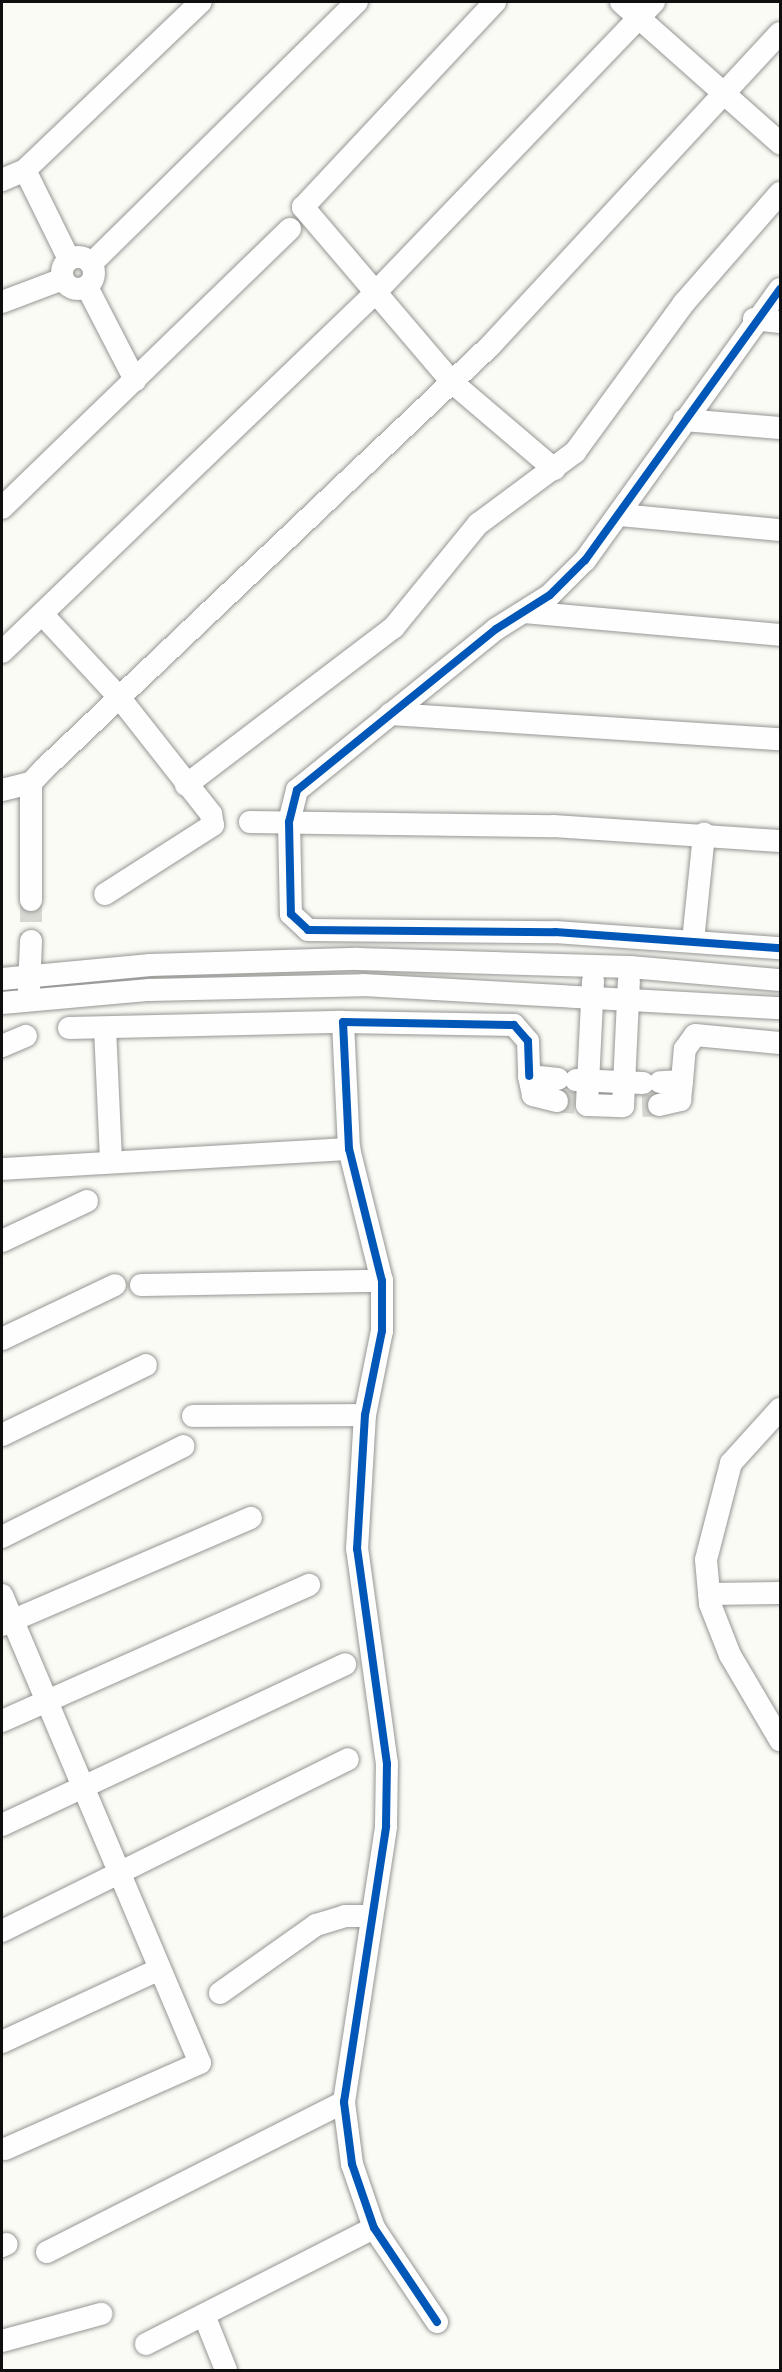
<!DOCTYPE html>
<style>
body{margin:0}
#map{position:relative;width:782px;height:2372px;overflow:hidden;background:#fbfbf6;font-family:Lora,serif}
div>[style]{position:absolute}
.minor-tunnel>*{height:22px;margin-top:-11px;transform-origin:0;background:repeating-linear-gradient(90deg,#d8d8d3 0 22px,transparent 0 33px)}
.roads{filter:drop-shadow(0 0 2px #959593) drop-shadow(0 0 2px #959593)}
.minor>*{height:22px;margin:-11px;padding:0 11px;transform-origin:11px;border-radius:11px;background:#fefefe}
.minor>.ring{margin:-11px;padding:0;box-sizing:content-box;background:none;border:22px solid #fefefe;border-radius:50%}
.cycleway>*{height:8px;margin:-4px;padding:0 4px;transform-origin:4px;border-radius:4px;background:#0057b8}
span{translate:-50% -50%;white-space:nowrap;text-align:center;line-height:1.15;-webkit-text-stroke:6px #fff;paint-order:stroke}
.frame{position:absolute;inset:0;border:3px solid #0f0f0f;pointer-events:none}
</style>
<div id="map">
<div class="minor-tunnel">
<div style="left:31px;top:900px;width:41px;rotate:90deg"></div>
<div style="left:557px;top:1101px;width:18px;rotate:6deg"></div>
<div style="left:642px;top:1106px;width:17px;rotate:-3deg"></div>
</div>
<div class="roads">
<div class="minor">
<div style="left:495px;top:2px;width:281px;rotate:133.1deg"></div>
<div style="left:303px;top:207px;width:231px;rotate:49.6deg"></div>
<div style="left:453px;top:383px;width:133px;rotate:40.4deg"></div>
<div style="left:621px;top:2px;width:213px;rotate:41.6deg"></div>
<div style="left:25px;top:170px;width:99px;rotate:63.7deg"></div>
<div style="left:2px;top:180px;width:25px;rotate:-23deg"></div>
<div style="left:25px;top:170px;width:243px;rotate:-43.7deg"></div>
<div class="ring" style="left:62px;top:257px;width:10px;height:10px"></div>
<div style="left:92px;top:263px;width:372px;rotate:-44.6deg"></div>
<div style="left:87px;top:287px;width:105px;rotate:62.7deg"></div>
<div style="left:780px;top:289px;width:334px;rotate:125.7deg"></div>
<div style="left:585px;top:560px;width:49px;rotate:135deg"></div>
<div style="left:550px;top:595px;width:64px;rotate:147.8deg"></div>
<div style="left:496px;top:629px;width:256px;rotate:141deg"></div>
<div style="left:297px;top:790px;width:33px;rotate:104deg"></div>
<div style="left:289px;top:822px;width:92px;rotate:88.8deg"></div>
<div style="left:291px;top:914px;width:23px;rotate:43deg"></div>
<div style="left:308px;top:930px;width:247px;rotate:0.5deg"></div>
<div style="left:555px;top:932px;width:226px;rotate:4.1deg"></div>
<div style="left:2px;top:302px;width:65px;rotate:-20.7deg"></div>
<div style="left:754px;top:319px;width:26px;rotate:7deg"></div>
<div style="left:684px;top:420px;width:96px;rotate:4.8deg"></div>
<div style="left:2px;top:508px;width:401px;rotate:-44.1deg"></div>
<div style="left:620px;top:515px;width:161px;rotate:5.4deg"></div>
<div style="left:524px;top:612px;width:257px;rotate:5.1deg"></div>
<div style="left:43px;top:615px;width:112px;rotate:47.2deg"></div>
<div style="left:119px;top:697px;width:149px;rotate:51.8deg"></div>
<div style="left:211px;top:814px;width:11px;rotate:80deg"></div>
<div style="left:213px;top:825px;width:128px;rotate:147.4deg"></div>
<div style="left:2px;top:652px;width:518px;rotate:-43.9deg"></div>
<div style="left:375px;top:293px;width:403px;rotate:-46.2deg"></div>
<div style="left:390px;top:714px;width:391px;rotate:3.7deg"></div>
<div style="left:186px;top:785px;width:261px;rotate:-37.2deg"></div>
<div style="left:394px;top:627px;width:133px;rotate:-50.8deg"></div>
<div style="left:478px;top:524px;width:121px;rotate:-36.6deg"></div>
<div style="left:575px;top:452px;width:185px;rotate:-53.8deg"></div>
<div style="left:684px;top:303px;width:146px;rotate:-48.9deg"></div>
<div style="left:2px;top:790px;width:30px;rotate:-14deg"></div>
<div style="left:250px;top:822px;width:303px;rotate:0.8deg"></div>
<div style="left:553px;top:826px;width:227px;rotate:3.8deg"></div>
<div style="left:31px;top:900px;width:117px;rotate:-90deg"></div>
<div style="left:31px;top:783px;width:19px;rotate:-47deg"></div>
<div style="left:44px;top:769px;width:616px;rotate:-43.49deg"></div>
<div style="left:491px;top:345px;width:425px;rotate:-47.2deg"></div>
<div style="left:693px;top:941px;width:108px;rotate:-84.1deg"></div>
<div style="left:2px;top:979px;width:149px;rotate:-5.4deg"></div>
<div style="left:150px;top:965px;width:208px;rotate:-1.7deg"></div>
<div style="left:358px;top:959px;width:272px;rotate:1.7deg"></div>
<div style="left:630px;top:967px;width:151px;rotate:5deg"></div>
<div style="left:593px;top:981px;width:124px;rotate:92.8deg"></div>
<div style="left:587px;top:1105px;width:36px;rotate:2deg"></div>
<div style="left:623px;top:1106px;width:125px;rotate:-87.3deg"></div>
<div style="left:29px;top:989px;width:48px;rotate:-87.6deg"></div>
<div style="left:2px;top:1003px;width:148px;rotate:-5.1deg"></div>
<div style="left:149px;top:990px;width:214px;rotate:-1.3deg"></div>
<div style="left:363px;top:985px;width:418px;rotate:3.2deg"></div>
<div style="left:69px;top:1028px;width:274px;rotate:-1.3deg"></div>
<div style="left:105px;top:1028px;width:134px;rotate:87.4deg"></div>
<div style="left:2px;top:1046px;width:26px;rotate:-23deg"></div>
<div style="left:576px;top:1080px;width:67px;rotate:2.6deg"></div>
<div style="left:682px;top:1081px;width:32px;rotate:-85deg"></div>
<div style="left:685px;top:1049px;width:17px;rotate:-54deg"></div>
<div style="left:695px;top:1035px;width:85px;rotate:5.4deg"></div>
<div style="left:557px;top:1101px;width:25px;rotate:-166deg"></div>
<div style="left:533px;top:1095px;width:19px;rotate:-102deg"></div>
<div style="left:529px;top:1076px;width:29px;rotate:6deg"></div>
<div style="left:659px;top:1105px;width:22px;rotate:-13deg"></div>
<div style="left:680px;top:1100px;width:19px;rotate:-84deg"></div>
<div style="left:682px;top:1081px;width:22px;rotate:177deg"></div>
<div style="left:2px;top:1169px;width:348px;rotate:-3.3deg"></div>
<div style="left:2px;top:1241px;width:94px;rotate:-25.2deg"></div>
<div style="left:141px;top:1285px;width:241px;rotate:-1deg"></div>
<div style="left:2px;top:1339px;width:125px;rotate:-25.5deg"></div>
<div style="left:780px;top:1409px;width:73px;rotate:132.2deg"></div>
<div style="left:731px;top:1463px;width:100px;rotate:104.5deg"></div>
<div style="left:706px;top:1560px;width:44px;rotate:84.8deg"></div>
<div style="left:710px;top:1604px;width:55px;rotate:68.6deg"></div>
<div style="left:730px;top:1655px;width:99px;rotate:59.5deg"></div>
<div style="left:193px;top:1416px;width:172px;rotate:-0.3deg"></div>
<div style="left:2px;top:1435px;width:160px;rotate:-25.9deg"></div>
<div style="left:2px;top:1537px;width:203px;rotate:-26.6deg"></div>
<div style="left:709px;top:1594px;width:71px;rotate:-0.8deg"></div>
<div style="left:2px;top:1595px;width:508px;rotate:67.07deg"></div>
<div style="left:200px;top:2063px;width:213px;rotate:156.2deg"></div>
<div style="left:2px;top:1625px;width:271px;rotate:-23.3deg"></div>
<div style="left:2px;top:1721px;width:336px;rotate:-23.9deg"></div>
<div style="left:2px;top:1825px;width:379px;rotate:-25.1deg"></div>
<div style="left:2px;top:1931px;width:386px;rotate:-26.4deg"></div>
<div style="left:220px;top:1993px;width:118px;rotate:-35.3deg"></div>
<div style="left:316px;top:1925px;width:30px;rotate:-17deg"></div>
<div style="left:345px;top:1916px;width:24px"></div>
<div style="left:2px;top:2042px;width:174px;rotate:-24.8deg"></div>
<div style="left:2px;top:2246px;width:5px;rotate:-22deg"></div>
<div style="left:47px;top:2252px;width:333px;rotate:-26.8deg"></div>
<div style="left:204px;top:2315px;width:59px;rotate:68.2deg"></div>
<div style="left:437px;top:2322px;width:113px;rotate:-123.8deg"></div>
<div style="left:374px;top:2228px;width:68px;rotate:-109deg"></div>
<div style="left:352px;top:2164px;width:63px;rotate:-97.4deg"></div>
<div style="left:344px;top:2102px;width:279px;rotate:-81.3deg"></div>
<div style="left:386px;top:1826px;width:62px;rotate:-89.1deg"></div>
<div style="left:387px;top:1764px;width:217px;rotate:-97.9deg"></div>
<div style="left:357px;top:1549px;width:134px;rotate:-86.6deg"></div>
<div style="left:365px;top:1415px;width:86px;rotate:-78.6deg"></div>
<div style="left:382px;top:1331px;width:50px;rotate:-90deg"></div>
<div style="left:382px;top:1281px;width:136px;rotate:-104deg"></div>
<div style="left:349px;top:1149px;width:127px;rotate:-92.7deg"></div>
<div style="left:343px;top:1022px;width:171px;rotate:1deg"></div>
<div style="left:514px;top:1025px;width:21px;rotate:49deg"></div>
<div style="left:528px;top:1041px;width:35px;rotate:88deg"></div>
<div style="left:2px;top:2341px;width:103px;rotate:-15.3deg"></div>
<div style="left:146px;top:2344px;width:256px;rotate:-27deg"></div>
</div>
</div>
<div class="cycleway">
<div style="left:780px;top:289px;width:334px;rotate:125.7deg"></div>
<div style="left:585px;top:560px;width:49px;rotate:135deg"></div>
<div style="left:550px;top:595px;width:64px;rotate:147.8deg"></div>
<div style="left:496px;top:629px;width:256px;rotate:141deg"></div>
<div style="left:297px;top:790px;width:33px;rotate:104deg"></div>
<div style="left:289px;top:822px;width:92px;rotate:88.8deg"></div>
<div style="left:291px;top:914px;width:23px;rotate:43deg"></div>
<div style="left:308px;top:930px;width:247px;rotate:0.5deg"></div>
<div style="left:555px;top:932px;width:226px;rotate:4.1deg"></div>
<div style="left:437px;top:2322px;width:113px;rotate:-123.8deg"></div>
<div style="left:374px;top:2228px;width:68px;rotate:-109deg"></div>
<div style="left:352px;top:2164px;width:63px;rotate:-97.4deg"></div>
<div style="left:344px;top:2102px;width:279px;rotate:-81.3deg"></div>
<div style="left:386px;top:1826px;width:62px;rotate:-89.1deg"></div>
<div style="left:387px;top:1764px;width:217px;rotate:-97.9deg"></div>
<div style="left:357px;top:1549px;width:134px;rotate:-86.6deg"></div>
<div style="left:365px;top:1415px;width:86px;rotate:-78.6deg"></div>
<div style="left:382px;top:1331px;width:50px;rotate:-90deg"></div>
<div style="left:382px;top:1281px;width:136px;rotate:-104deg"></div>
<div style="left:349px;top:1149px;width:127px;rotate:-92.7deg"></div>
<div style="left:343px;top:1022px;width:171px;rotate:1deg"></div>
<div style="left:514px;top:1025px;width:21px;rotate:49deg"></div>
<div style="left:528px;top:1041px;width:35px;rotate:88deg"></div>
</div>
<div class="frame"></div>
</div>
